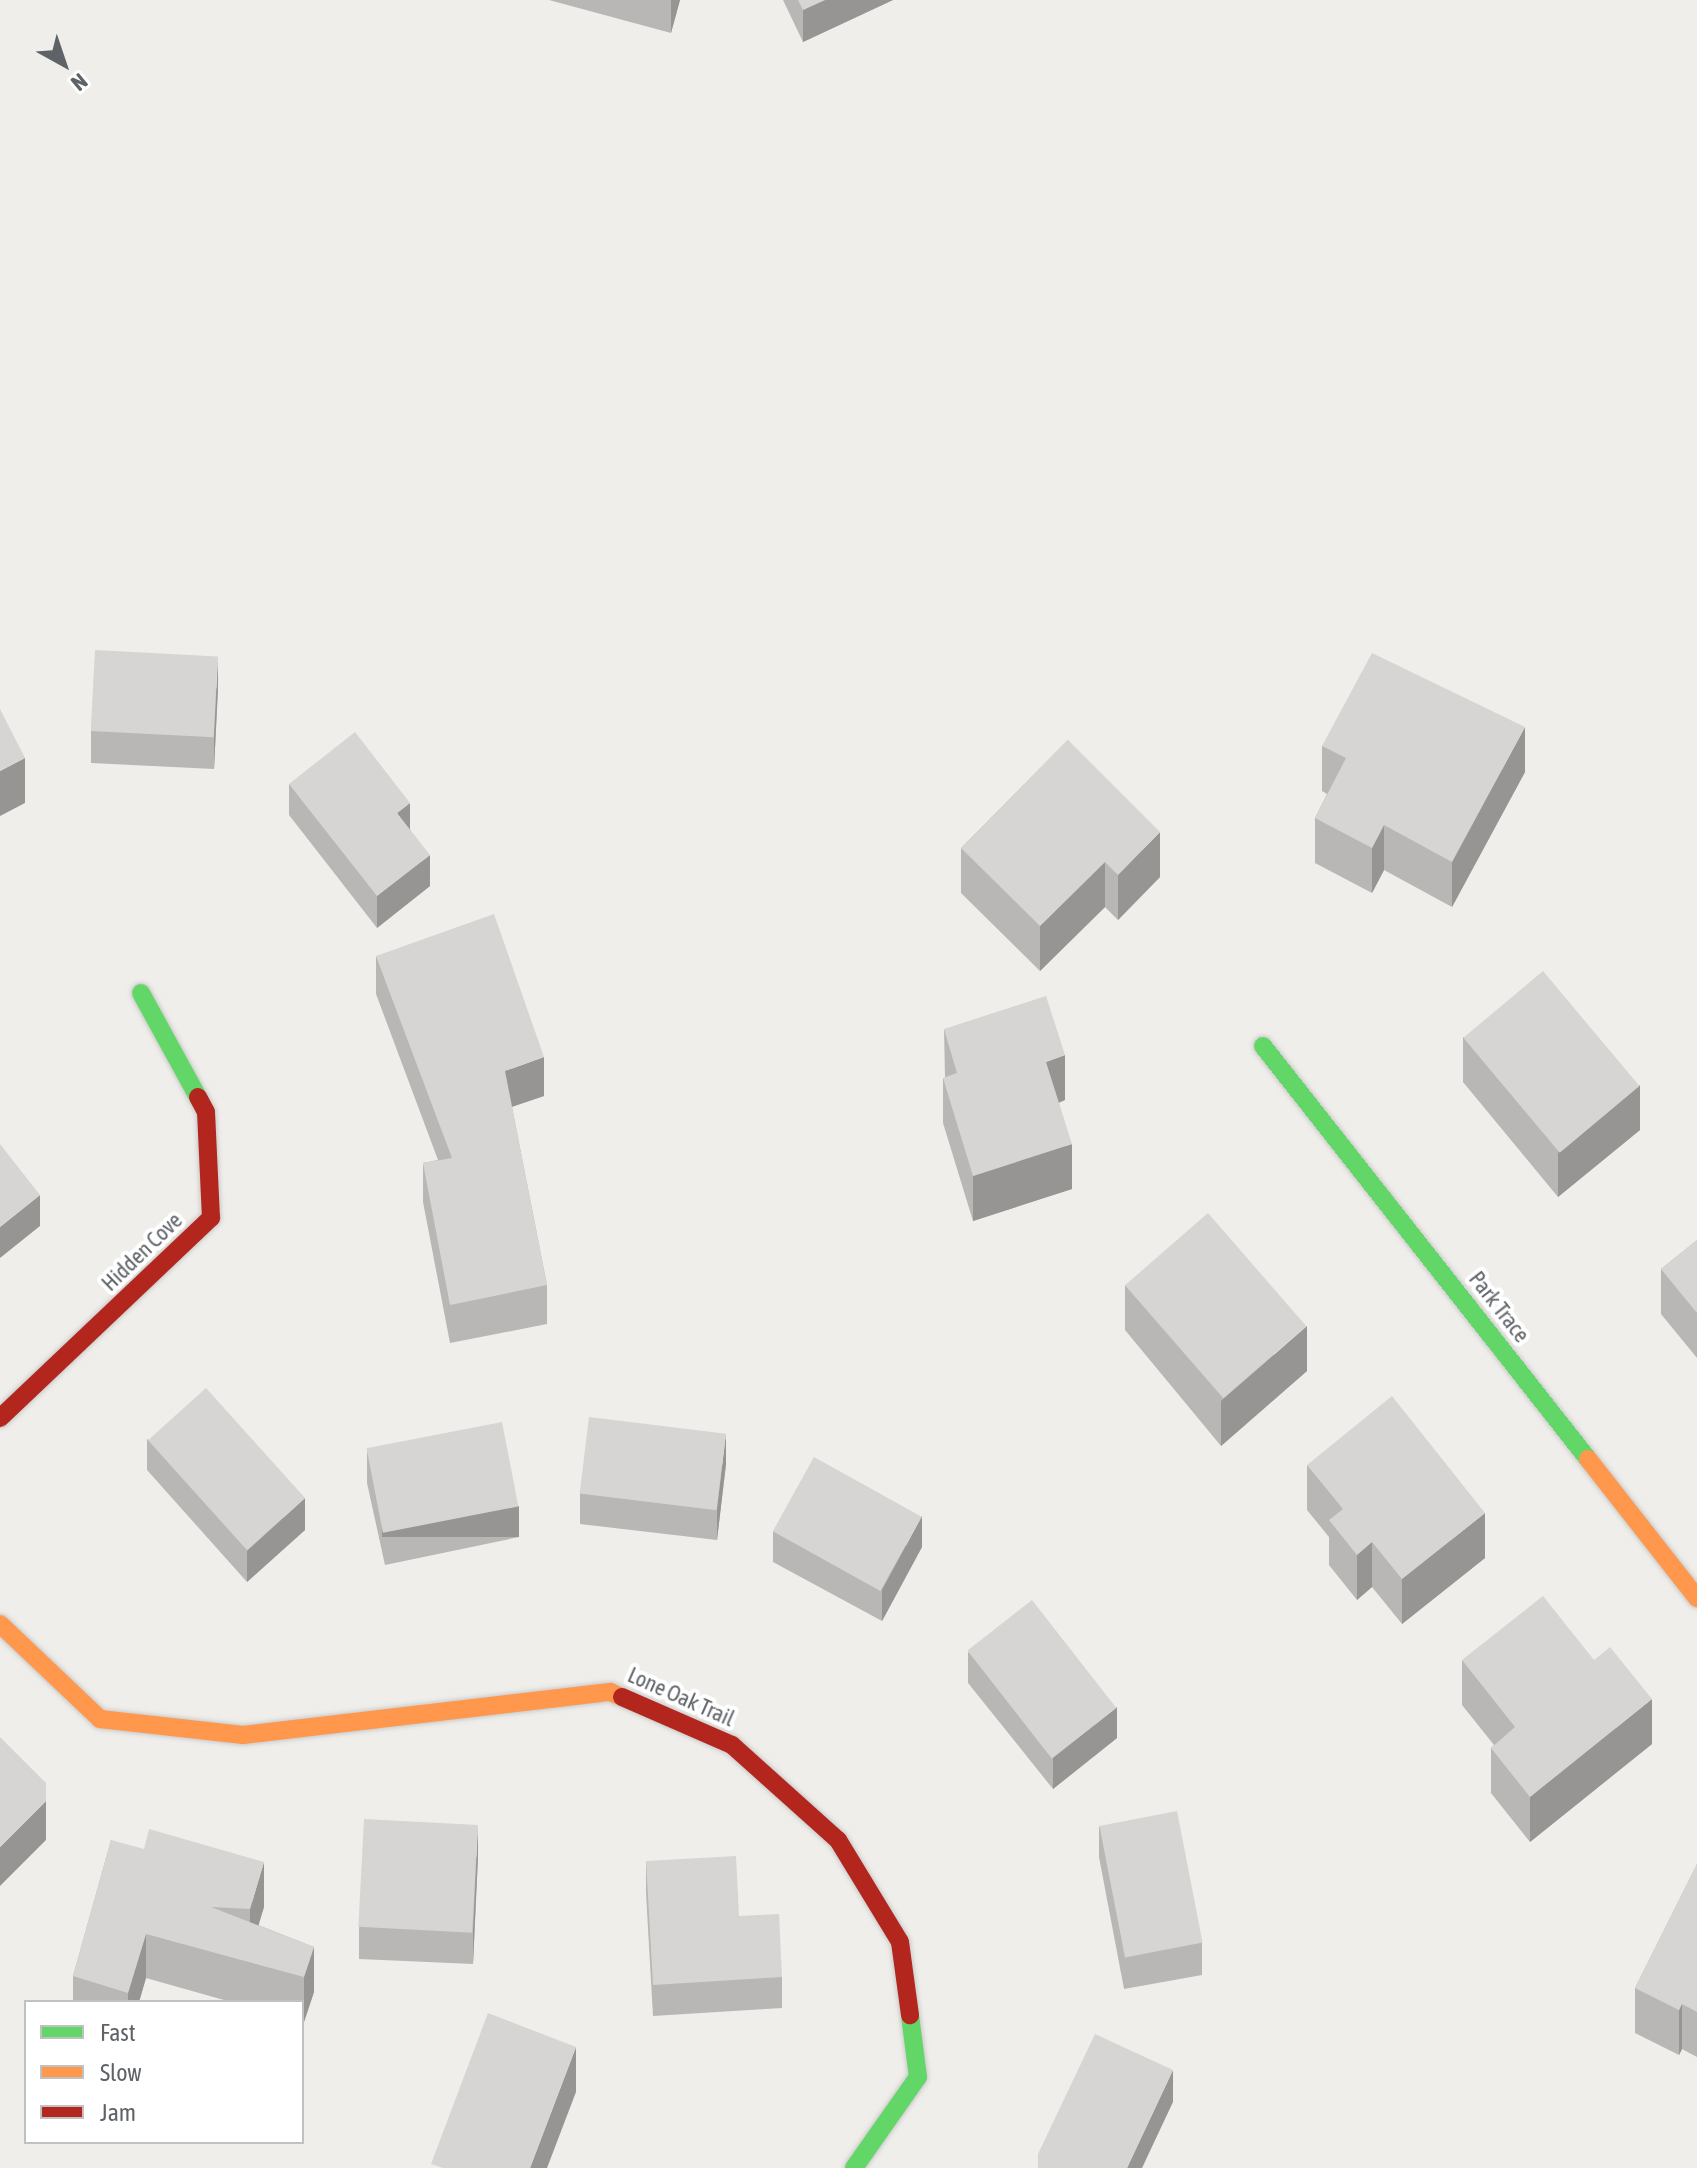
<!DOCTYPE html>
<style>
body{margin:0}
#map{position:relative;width:1697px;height:2168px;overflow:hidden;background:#efeeea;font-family:"Asap Condensed",sans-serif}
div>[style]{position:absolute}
.roads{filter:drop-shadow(0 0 2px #cacacb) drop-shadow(0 0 2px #cacacb)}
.fast>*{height:18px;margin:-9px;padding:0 9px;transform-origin:9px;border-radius:9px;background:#63d668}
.slow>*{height:18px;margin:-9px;padding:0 9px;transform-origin:9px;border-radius:9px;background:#ff974d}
.jam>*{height:18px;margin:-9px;padding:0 9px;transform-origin:9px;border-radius:9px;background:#b3261e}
.wall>*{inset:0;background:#b8b7b5}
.shaded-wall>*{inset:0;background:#969594;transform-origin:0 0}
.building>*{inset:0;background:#d6d5d3;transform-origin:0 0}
span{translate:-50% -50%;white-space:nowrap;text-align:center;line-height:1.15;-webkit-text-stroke:8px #fff;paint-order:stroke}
.street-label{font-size:22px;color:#5f6368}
.legend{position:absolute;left:24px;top:2000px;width:280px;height:144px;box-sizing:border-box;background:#fff;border:2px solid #bfc1c3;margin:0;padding:10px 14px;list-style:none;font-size:24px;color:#5f6368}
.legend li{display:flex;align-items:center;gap:16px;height:40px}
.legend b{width:40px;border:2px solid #bfc1c3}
.north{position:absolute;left:24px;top:24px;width:80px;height:80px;-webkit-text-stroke:6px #fff;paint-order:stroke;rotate:140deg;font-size:22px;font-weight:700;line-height:32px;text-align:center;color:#5f6368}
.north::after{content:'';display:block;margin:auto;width:28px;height:36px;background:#5f6368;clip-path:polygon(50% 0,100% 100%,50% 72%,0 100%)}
</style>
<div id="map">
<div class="roads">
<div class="fast">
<div style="left:141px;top:993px;width:119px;rotate:61.3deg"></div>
<div style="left:1263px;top:1046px;width:526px;rotate:51.8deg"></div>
<div style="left:854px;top:2168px;width:111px;rotate:-54.9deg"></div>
<div style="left:918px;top:2077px;width:63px;rotate:-97.4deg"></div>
</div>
<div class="slow">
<div style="left:1588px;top:1459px;width:177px;rotate:51.9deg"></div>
<div style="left:0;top:1624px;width:138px;rotate:43.5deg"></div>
<div style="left:100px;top:1719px;width:144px;rotate:6.4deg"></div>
<div style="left:243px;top:1735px;width:370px;rotate:-6.7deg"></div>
<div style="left:610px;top:1692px;width:13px;rotate:23deg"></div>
</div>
<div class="jam">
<div style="left:0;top:1418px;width:291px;rotate:-43.5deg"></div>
<div style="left:211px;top:1218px;width:106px;rotate:-92.7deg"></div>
<div style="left:206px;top:1112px;width:17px;rotate:-118deg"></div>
<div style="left:622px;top:1697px;width:120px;rotate:23.6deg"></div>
<div style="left:732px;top:1745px;width:142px;rotate:41.9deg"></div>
<div style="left:838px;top:1840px;width:119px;rotate:58.7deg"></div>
<div style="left:900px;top:1942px;width:74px;rotate:82.2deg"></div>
</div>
</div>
<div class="wall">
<div style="clip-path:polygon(549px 0,680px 0,671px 33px)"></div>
<div style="clip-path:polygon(783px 0,893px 0,803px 42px)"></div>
<div style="clip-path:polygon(218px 688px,214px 769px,91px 763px,91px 731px)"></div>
<div style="clip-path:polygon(1068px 740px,1160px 877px,1118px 920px,1105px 907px,1040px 971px,961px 893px,961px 848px)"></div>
<div style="clip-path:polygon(1322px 746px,1525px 772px,1452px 907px,1384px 870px,1372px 893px,1315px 863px,1315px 818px,1327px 794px,1322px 791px)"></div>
<div style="clip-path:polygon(289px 784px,410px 829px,430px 886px,377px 928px,289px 815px)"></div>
<div style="clip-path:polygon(376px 956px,544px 1096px,512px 1107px,547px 1285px,547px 1324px,450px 1343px,423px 1202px,423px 1163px,438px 1160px,376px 994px)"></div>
<div style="clip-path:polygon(944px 1029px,1065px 1100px,1059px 1103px,1072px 1189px,973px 1221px,943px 1123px,943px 1078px,945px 1078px)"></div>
<div style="clip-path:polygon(1463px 1037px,1640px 1130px,1558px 1197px,1463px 1082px)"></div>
<div style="clip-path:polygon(1697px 1240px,1697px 1358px,1661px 1314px,1661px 1269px)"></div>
<div style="clip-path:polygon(1125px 1285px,1307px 1371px,1221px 1446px,1125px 1330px)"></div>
<div style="clip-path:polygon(147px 1439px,305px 1530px,247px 1582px,147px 1470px)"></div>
<div style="clip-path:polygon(367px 1452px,519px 1537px,385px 1565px,367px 1483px)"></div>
<div style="clip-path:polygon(726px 1464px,717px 1540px,580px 1524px,580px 1493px)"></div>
<div style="clip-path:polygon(1307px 1465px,1485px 1558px,1402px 1624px,1372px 1587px,1357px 1600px,1329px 1565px,1329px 1537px,1307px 1510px)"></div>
<div style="clip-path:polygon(773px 1531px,922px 1547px,882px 1621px,773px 1562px)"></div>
<div style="clip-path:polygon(968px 1652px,1117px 1738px,1053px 1789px,968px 1683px)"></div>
<div style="clip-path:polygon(1462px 1660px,1652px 1744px,1530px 1842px,1491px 1793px,1491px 1748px,1494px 1745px,1462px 1705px)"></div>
<div style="clip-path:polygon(1099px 1826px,1202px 1943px,1202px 1975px,1124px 1989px,1099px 1857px)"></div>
<div style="clip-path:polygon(111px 1840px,264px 1907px,258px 1925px,314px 1947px,314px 1992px,304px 2022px,302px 2022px,302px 2002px,231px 2002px,146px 1978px,139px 2002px,73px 2002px,73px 1976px)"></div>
<div style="clip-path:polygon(478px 1856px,473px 1964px,359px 1959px,359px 1927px)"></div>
<div style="clip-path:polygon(646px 1861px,739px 1916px,782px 1977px,782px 2008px,653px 2016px,646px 1893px)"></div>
<div style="clip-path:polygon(1697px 1864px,1697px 2057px,1682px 2049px,1679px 2055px,1635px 2033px,1635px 1988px)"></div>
</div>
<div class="shaded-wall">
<div style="clip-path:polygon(671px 0,680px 0,671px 33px)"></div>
<div style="clip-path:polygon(825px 0,893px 0,803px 42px,803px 10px)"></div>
<div style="clip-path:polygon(218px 657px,218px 688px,214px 769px,214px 738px)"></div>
<div style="clip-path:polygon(1525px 727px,1525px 772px,1452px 907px,1452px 862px)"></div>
<div style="clip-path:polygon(25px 758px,25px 803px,0 816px,0 771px)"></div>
<div style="clip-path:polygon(410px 803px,410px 834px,397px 813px)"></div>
<div style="clip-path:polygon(1384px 825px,1384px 870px,1372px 893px,1372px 848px)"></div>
<div style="clip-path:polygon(1160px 832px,1160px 877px,1118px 920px,1118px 875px)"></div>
<div style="clip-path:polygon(430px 855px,430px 886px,377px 928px,377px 896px)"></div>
<div style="clip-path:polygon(1105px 862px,1105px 907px,1040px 971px,1040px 926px)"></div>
<div style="clip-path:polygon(1065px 1055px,1065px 1100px,1046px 1107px,1046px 1062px)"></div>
<div style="clip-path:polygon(544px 1057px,544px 1096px,505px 1109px,505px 1071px)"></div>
<div style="clip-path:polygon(1640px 1085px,1640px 1130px,1558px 1197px,1558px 1152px)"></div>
<div style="clip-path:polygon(1072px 1144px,1072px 1189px,973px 1221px,973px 1176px)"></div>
<div style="clip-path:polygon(40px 1195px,40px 1226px,0 1258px,0 1227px)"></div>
<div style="clip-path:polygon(1307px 1326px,1307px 1371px,1221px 1446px,1221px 1401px)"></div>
<div style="clip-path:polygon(726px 1433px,726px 1464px,717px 1540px,717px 1509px)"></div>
<div style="clip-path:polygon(305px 1498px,305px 1530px,247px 1582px,247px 1551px)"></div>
<div style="left:519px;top:1506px;width:31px;height:137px;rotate:90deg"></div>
<div style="clip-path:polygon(1485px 1513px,1485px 1558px,1402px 1624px,1402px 1579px)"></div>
<div style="clip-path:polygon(922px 1516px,922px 1547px,882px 1621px,882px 1590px)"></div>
<div style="clip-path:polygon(1372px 1542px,1372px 1587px,1357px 1600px,1357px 1555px)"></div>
<div style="clip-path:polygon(1652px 1699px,1652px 1744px,1530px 1842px,1530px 1797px)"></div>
<div style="clip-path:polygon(1117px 1707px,1117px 1738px,1053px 1789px,1053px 1758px)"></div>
<div style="clip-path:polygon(46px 1801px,46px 1840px,0 1886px,0 1847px)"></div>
<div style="clip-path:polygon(478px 1824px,478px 1856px,473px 1964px,473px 1932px)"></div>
<div style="clip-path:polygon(264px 1862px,264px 1907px,250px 1954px,250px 1909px)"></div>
<div style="clip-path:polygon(146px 1934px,146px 1978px,139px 2002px,128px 2002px,128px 1993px)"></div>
<div style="clip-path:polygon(314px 1947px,314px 1992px,304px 2022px,304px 1977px)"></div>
<div style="clip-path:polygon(1682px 2004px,1682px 2049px,1679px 2055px,1679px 2010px)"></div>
<div style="clip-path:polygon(576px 2047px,576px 2092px,547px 2168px,530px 2168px)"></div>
<div style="clip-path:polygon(1173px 2070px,1173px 2102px,1142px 2168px,1127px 2168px)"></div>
</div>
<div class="building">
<div style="clip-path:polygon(798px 0,825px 0,803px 10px)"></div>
<div style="left:95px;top:650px;width:123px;height:81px;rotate:3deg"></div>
<div style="clip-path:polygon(1372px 653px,1525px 727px,1452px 862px,1384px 825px,1372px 848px,1315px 818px,1346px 758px,1322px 746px)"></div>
<div style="clip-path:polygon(0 709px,25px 758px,0 771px)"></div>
<div style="clip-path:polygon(355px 732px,410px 803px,397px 813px,430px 855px,377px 896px,289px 784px)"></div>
<div style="clip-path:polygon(1068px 740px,1160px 832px,1118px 875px,1105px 862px,1040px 926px,961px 848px)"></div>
<div style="clip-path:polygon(494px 914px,544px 1057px,505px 1071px,547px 1285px,450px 1305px,423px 1163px,452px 1158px,376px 956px)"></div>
<div style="left:1543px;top:971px;width:150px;height:104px;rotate:50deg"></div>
<div style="clip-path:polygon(1046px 996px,1065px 1055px,1046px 1062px,1072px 1144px,973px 1176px,943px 1078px,957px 1073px,944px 1029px)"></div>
<div style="clip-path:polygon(0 1144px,40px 1195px,0 1227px)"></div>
<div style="left:1208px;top:1213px;width:150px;height:110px;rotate:49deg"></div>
<div style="clip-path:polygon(1697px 1240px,1697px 1313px,1661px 1269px)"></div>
<div style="left:206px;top:1388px;width:148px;height:78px;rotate:48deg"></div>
<div style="clip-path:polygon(1392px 1396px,1485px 1513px,1402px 1579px,1372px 1542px,1357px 1555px,1329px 1520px,1343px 1509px,1307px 1465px)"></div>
<div style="left:589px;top:1417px;width:138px;height:77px;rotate:7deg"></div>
<div style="left:502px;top:1422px;width:86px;height:138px;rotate:79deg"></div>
<div style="left:814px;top:1457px;width:123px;height:85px;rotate:29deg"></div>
<div style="clip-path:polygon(1543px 1596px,1594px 1660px,1610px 1647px,1652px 1699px,1530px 1797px,1491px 1748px,1515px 1727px,1462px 1660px)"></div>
<div style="left:1032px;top:1600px;width:137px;height:82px;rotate:52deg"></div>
<div style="clip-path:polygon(0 1737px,46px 1783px,46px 1801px,0 1847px)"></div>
<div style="left:1177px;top:1811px;width:134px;height:79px;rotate:79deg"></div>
<div style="left:364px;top:1819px;width:114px;height:108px;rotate:3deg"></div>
<div style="clip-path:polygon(149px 1829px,264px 1862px,250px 1909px,211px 1907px,314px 1947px,304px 1977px,146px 1934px,128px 1993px,73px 1976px,111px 1840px,144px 1849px)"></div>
<div style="clip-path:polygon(736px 1856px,739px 1916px,779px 1914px,782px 1977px,653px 1985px,646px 1861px)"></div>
<div style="clip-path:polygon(1697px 1864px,1697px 2012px,1682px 2004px,1679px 2010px,1635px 1988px)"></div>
<div style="clip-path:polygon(488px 2013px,576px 2047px,530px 2168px,443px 2168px,431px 2164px)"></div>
<div style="clip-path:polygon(1095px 2034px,1173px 2070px,1127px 2168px,1038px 2168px,1038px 2154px)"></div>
</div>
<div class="street-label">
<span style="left:142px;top:1252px;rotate:-44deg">Hidden Cove</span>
<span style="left:1499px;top:1307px;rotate:52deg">Park Trace</span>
<span style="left:681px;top:1697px;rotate:24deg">Lone Oak Trail</span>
</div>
<ul class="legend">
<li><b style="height:10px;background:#63d668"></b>Fast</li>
<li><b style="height:10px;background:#ff974d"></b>Slow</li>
<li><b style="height:10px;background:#b3261e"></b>Jam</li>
</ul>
<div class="north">N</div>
</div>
